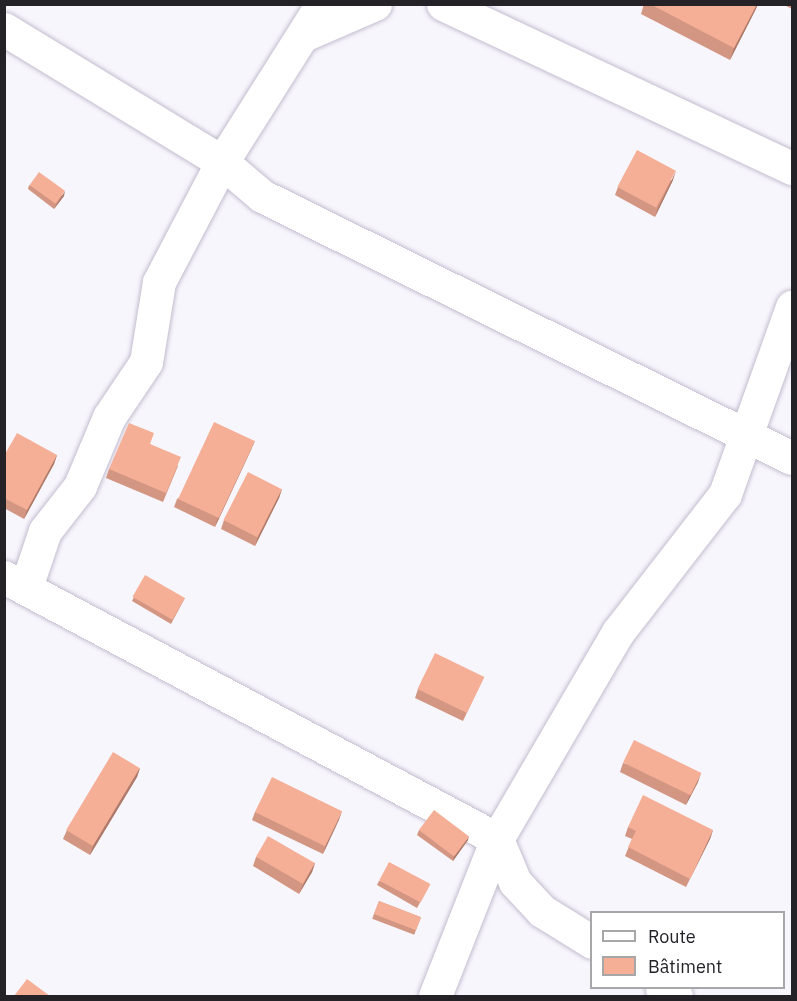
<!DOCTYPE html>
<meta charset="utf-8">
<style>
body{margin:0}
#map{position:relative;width:797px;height:1001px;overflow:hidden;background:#f8f6fd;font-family:"IBM Plex Sans",sans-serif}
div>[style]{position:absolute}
.roads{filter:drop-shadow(0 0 2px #c3bcce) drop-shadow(0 0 2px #c3bcce)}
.street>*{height:33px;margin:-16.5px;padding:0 16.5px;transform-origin:16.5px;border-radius:16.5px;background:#fff}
.wall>*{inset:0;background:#d39682;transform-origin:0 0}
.shaded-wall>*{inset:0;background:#ac7a6a}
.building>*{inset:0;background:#f5af97;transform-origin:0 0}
span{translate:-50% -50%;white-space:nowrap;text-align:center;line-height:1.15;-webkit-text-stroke:4.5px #fff;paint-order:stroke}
.frame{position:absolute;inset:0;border:6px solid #242127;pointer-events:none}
.legend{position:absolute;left:590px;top:911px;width:195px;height:78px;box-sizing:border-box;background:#fff;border:2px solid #a7a6a9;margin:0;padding:8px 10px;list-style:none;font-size:18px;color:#242127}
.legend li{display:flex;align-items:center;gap:12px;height:30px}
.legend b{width:30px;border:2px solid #a7a6a9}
</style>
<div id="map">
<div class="roads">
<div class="street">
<div style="left:443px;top:4px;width:386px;rotate:25.2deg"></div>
<div style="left:4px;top:29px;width:255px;rotate:31.4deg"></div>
<div style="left:222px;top:162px;width:52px;rotate:40.4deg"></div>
<div style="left:262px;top:196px;width:591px;rotate:26.31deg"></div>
<div style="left:308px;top:33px;width:73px;rotate:-23.4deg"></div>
<div style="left:4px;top:577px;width:558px;rotate:27.99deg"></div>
<div style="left:497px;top:839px;width:47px;rotate:67.3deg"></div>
<div style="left:515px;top:882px;width:40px;rotate:47deg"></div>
<div style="left:542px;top:911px;width:59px;rotate:31.8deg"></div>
<div style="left:26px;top:587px;width:59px;rotate:-71.3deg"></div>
<div style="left:45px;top:531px;width:57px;rotate:-52.1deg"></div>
<div style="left:80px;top:486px;width:75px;rotate:-67.2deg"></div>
<div style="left:109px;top:417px;width:66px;rotate:-56.1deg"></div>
<div style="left:146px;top:362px;width:81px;rotate:-80.8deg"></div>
<div style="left:159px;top:282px;width:136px;rotate:-62.3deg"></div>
<div style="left:222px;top:162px;width:187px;rotate:-57.7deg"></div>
<div style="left:662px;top:988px;width:16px;rotate:30deg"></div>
<div style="left:435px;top:996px;width:169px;rotate:-68.5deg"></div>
<div style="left:497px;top:839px;width:240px;rotate:-59.7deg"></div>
<div style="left:618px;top:632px;width:175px;rotate:-52.2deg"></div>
<div style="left:725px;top:494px;width:199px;rotate:-70.3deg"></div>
</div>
</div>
<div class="wall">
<div style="clip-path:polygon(644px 4px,758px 4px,730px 60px,641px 14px)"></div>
<div style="clip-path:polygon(782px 4px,792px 4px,792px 9px)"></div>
<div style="clip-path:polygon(673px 180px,655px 217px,615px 195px,618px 187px)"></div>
<div style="clip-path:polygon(29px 185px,64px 196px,54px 209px,28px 189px)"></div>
<div style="clip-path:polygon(255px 441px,215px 527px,174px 507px,177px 499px)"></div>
<div style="clip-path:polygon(150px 444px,178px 466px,163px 502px,106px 478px,109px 469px)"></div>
<div style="clip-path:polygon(57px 455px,54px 464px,24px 519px,4px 508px,4px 456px)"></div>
<div style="clip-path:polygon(282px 489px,279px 498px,255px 546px,221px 529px,224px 520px)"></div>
<div style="clip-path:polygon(134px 597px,185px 598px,171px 624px,132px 601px)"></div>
<div style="clip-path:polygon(484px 677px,480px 685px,463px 721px,415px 698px,418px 689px)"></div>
<div style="clip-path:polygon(623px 763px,698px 782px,686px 805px,620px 772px)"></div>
<div style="clip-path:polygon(140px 768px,137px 777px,90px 855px,63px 839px,67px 830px)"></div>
<div style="clip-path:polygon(342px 811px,323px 854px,252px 820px,255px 812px)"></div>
<div style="clip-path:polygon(628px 827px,713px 830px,710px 839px,686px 887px,625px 856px,632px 839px,625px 836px)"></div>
<div style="clip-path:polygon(419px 830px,468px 840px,453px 861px,417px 835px)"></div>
<div style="clip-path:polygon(256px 857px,315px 863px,312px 872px,299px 894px,253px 866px)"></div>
<div style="clip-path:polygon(379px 881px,430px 884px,417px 908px,377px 885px)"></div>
<div style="left:379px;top:901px;width:45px;height:19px;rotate:21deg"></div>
</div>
<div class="shaded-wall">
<div style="clip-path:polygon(757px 4px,758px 4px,756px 9px,730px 60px,734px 48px)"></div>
<div style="clip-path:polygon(676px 171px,673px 180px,655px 217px,658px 208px)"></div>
<div style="clip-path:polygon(65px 191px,64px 196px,54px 209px,56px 205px)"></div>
<div style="clip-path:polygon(255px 441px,251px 450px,215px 527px,218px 518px)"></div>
<div style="clip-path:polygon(57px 455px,54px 464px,24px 519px,27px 510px)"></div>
<div style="clip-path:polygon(282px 489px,279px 498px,255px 546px,258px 537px)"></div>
<div style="clip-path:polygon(140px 768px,137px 777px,90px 855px,93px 846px)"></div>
<div style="clip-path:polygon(701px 773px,698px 782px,686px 805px,689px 797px)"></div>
<div style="clip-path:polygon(342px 811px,339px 820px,323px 854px,326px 845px)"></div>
<div style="clip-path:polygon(713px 830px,710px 839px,686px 887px,690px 879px)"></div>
<div style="clip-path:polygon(469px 836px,468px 840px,453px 861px,454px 856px)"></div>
<div style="clip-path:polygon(315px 863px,312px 872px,299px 894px,303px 885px)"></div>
</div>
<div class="building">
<div style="clip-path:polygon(650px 4px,757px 4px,734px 48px)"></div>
<div style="left:637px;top:150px;width:44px;height:42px;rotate:28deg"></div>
<div style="left:39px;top:172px;width:32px;height:16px;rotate:36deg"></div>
<div style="left:214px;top:422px;width:45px;height:85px;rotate:25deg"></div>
<div style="clip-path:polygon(129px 423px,154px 433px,150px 444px,181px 457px,166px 493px,109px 469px)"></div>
<div style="clip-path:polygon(17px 433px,57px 455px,27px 510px,4px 498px,4px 456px)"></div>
<div style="left:248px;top:472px;width:38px;height:54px;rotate:27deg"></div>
<div style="left:145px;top:575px;width:46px;height:25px;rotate:30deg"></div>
<div style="left:435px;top:653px;width:55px;height:40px;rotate:26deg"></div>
<div style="left:634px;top:740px;width:75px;height:25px;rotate:26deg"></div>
<div style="left:113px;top:752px;width:31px;height:91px;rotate:31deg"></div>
<div style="left:272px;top:777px;width:78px;height:39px;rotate:26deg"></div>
<div style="clip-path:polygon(643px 795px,713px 830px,690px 879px,628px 847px,636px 831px,628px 827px)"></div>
<div style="left:434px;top:810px;width:44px;height:25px;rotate:37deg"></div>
<div style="left:268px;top:836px;width:54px;height:24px;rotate:30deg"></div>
<div style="left:389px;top:862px;width:47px;height:21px;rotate:28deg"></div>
<div style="left:379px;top:901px;width:45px;height:14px;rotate:21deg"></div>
<div style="clip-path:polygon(27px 979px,50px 996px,14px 996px)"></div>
</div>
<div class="frame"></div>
<ul class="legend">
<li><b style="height:8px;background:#fff"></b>Route</li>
<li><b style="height:16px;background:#f5af97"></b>Bâtiment</li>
</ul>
</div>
